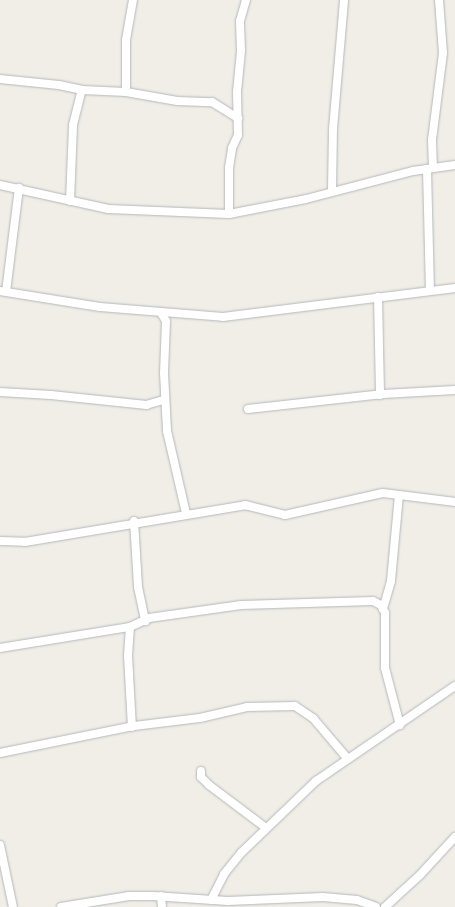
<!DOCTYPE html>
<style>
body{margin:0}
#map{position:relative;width:455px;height:907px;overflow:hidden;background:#f0eee7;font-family:Quicksand,sans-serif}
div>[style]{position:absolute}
.roads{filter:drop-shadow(0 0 1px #b4b7bb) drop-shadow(0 0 1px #b4b7bb)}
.street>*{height:8px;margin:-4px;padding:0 4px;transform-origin:4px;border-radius:4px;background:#fff}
span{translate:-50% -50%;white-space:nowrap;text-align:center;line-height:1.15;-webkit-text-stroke:4px #fff;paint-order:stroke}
</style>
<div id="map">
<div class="roads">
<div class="street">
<div style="left:0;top:79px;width:59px;rotate:5.8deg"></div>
<div style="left:59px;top:85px;width:24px;rotate:12deg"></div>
<div style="left:82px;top:90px;width:44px;rotate:2.6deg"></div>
<div style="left:126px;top:92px;width:52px;rotate:10deg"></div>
<div style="left:177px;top:101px;width:35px;rotate:2deg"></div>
<div style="left:212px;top:102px;width:31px;rotate:32deg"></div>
<div style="left:126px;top:92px;width:52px;rotate:-90deg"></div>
<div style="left:126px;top:40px;width:41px;rotate:-80.1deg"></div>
<div style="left:433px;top:168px;width:28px;rotate:-92deg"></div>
<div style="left:432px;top:140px;width:88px;rotate:-82.8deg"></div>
<div style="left:443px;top:53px;width:53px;rotate:-94.3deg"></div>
<div style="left:427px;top:169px;width:122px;rotate:88.6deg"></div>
<div style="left:0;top:185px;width:111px;rotate:12.5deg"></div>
<div style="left:108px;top:209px;width:121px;rotate:2.4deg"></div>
<div style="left:229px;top:214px;width:78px;rotate:-11deg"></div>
<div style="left:306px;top:199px;width:111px;rotate:-14.7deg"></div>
<div style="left:413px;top:171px;width:42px;rotate:-8.1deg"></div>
<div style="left:332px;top:191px;width:62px;rotate:-89.1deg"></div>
<div style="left:333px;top:129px;width:129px;rotate:-85.1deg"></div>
<div style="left:70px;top:201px;width:76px;rotate:-87.7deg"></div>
<div style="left:73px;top:125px;width:36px;rotate:-76deg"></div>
<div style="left:229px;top:214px;width:46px;rotate:-90deg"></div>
<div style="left:229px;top:168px;width:20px;rotate:-81deg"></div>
<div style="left:232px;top:148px;width:14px;rotate:-65deg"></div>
<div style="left:238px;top:135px;width:43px;rotate:-91.3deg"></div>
<div style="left:237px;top:92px;width:41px;rotate:-84.4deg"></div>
<div style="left:241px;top:51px;width:30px;rotate:-92deg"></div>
<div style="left:240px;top:21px;width:22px;rotate:-74deg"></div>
<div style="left:0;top:291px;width:101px;rotate:9.1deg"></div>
<div style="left:100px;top:307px;width:123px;rotate:4.6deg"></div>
<div style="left:223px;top:317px;width:234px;rotate:-7.1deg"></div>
<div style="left:6px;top:292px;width:105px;rotate:-82.9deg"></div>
<div style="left:378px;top:297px;width:98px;rotate:88.8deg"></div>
<div style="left:161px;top:313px;width:9px;rotate:58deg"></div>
<div style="left:166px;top:321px;width:52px;rotate:92.2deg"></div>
<div style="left:164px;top:373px;width:58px;rotate:87deg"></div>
<div style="left:167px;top:431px;width:84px;rotate:77deg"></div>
<div style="left:0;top:392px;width:51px;rotate:3.4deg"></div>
<div style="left:51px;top:395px;width:96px;rotate:6deg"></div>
<div style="left:146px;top:405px;width:19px;rotate:-16deg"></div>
<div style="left:248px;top:409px;width:136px;rotate:-6.3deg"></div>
<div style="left:383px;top:394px;width:72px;rotate:-3.2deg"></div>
<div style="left:134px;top:521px;width:66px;rotate:86.5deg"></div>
<div style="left:138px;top:587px;width:35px;rotate:78deg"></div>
<div style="left:0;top:541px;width:25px;rotate:2deg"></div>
<div style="left:25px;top:542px;width:223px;rotate:-9.5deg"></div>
<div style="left:245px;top:505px;width:41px;rotate:14deg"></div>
<div style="left:285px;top:515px;width:100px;rotate:-12.7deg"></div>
<div style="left:383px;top:493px;width:73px;rotate:7.1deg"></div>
<div style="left:383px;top:609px;width:29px;rotate:-74deg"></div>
<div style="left:391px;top:581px;width:86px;rotate:-84.7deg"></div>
<div style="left:130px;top:627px;width:29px;rotate:94deg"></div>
<div style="left:128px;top:656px;width:71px;rotate:86.8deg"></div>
<div style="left:0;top:648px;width:132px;rotate:-9.2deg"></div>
<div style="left:130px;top:627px;width:21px;rotate:-25deg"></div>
<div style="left:149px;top:618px;width:93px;rotate:-8deg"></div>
<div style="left:241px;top:605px;width:132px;rotate:-1.7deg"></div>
<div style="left:373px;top:601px;width:9px;rotate:27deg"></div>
<div style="left:381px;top:605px;width:9px;rotate:63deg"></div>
<div style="left:385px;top:613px;width:55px;rotate:90deg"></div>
<div style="left:385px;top:668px;width:59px;rotate:75.3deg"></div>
<div style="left:0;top:753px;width:137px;rotate:-11.4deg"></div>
<div style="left:134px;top:726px;width:66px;rotate:-6.9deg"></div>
<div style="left:200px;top:718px;width:48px;rotate:-13.2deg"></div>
<div style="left:247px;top:707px;width:48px;rotate:-1.2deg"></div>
<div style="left:295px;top:706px;width:22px;rotate:34deg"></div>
<div style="left:313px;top:718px;width:52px;rotate:49.6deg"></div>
<div style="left:201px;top:771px;width:6px;rotate:90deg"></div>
<div style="left:201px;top:777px;width:11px;rotate:45deg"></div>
<div style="left:209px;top:785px;width:71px;rotate:37deg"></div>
<div style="left:0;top:845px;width:63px;rotate:78.2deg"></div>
<div style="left:161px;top:896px;width:11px;rotate:85deg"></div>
<div style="left:211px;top:900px;width:29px;rotate:-63deg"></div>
<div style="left:224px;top:874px;width:28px;rotate:-51deg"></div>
<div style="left:242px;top:852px;width:103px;rotate:-43.8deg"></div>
<div style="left:316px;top:781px;width:168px;rotate:-34.4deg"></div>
<div style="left:61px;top:907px;width:69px;rotate:-9.2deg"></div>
<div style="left:129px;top:896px;width:24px"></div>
<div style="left:153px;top:896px;width:75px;rotate:3.8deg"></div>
<div style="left:228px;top:901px;width:95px;rotate:-2.4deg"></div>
<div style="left:323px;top:897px;width:34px;rotate:5deg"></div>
<div style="left:357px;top:900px;width:20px;rotate:20deg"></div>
<div style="left:385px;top:907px;width:47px;rotate:-42.4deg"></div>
<div style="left:420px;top:875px;width:52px;rotate:-47.4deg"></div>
</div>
</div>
</div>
